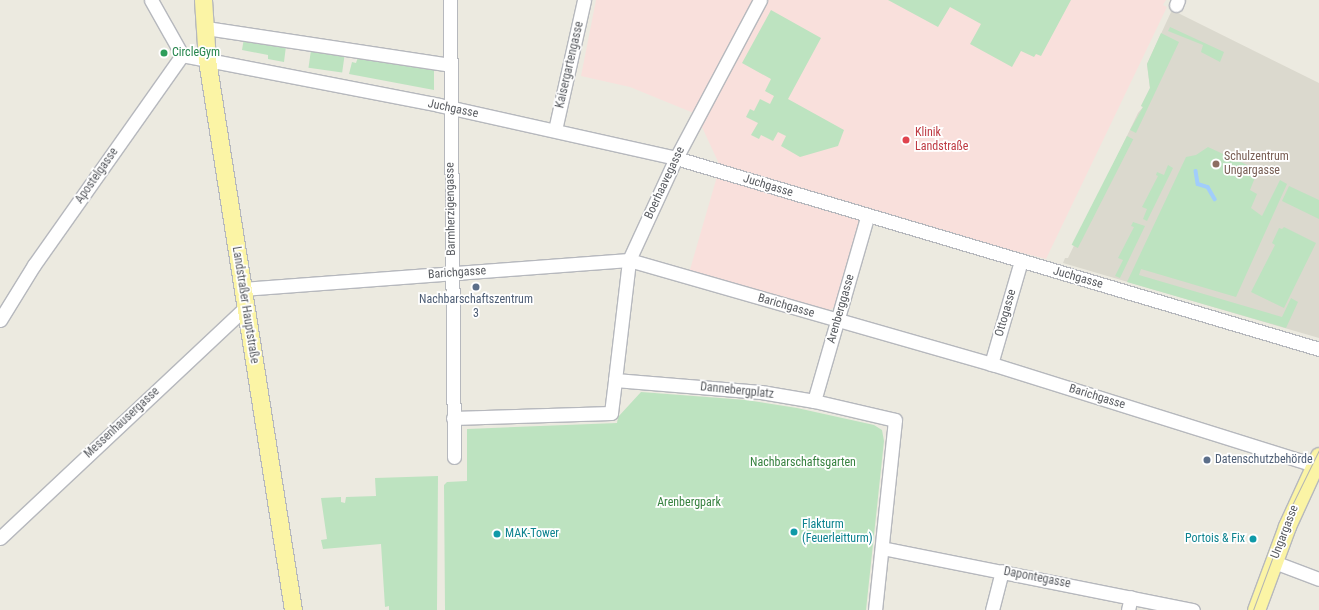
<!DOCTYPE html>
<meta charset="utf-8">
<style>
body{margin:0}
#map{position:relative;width:1319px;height:610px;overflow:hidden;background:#eceae0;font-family:"Roboto Condensed",sans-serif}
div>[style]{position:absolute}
.education>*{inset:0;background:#dbd9ce}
.medical>*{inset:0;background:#f9e0dc}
.green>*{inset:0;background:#bde3c0;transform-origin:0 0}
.stream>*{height:3.5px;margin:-1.75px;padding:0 1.75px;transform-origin:1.75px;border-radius:1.75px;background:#a1cdfb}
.roads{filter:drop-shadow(1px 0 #b6b8bd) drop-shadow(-1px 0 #b6b8bd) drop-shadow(0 1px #b6b8bd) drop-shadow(0 -1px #b6b8bd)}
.minor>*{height:13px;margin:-6.5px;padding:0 6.5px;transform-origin:6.5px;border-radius:6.5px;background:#fff}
.major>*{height:17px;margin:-8.5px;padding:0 8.5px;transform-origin:8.5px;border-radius:8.5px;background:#fbf4a5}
.tram>*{height:1px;margin:-0.5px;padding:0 0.5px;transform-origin:0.5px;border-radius:0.5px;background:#b3b4b4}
.dots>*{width:11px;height:11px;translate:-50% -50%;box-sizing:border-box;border:2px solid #fff;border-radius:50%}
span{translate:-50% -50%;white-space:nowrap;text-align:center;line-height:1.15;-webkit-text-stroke:3.5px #fff;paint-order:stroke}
.leisure-label{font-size:12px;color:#27864d}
.left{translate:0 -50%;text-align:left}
.street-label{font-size:12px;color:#595c61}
.health-label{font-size:12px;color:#be3a42}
.education-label{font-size:12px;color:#785e54}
.service-label{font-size:12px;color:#4e5e75}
.park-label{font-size:12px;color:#378240}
.culture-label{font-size:12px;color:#0d838f}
.right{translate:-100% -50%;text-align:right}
</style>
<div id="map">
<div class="education">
<i style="clip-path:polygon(1172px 10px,1319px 83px,1319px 338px,1063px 263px,1065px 258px,1068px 258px,1138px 113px,1143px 107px,1141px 106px,1150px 88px,1147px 64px)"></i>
</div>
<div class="medical">
<i style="clip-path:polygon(596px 0,1166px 0,1163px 5px,1167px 7px,1046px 259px,864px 212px,836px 306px,826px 312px,689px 273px,720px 166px,696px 114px,630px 87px,581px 76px)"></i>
</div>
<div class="green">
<i style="clip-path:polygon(888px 0,1071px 0,1041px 56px,1036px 54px,1034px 57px,1021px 51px,1012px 67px,970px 44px,981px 24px,950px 7px,938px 27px)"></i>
<i style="clip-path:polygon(771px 10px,821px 38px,788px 99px,844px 130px,838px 146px,800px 157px,781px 146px,786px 136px,778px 132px,773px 141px,761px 135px,759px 139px,751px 135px,758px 123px,746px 117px,750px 109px,754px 111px,760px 99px,770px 104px,774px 96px,765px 91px,771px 79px,742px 63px)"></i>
<i style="clip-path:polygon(1170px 27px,1224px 52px,1220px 62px,1201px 52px,1203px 45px,1168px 31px)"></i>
<i style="clip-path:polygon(1161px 33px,1179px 42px,1136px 133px,1130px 130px,1143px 107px,1141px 106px,1150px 88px,1147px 64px)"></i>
<i style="clip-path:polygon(244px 38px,286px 46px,284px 62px,268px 59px,268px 55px,242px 50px)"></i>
<i style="left:311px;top:50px;width:34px;height:18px;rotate:8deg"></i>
<i style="clip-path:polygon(358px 57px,434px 69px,434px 90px,349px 74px,352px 62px,356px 63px)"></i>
<i style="left:1127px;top:136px;width:7px;height:122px;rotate:27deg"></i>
<i style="clip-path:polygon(1208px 147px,1258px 170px,1250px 190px,1257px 194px,1251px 208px,1262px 216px,1280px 180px,1287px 184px,1236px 297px,1141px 269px,1139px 275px,1282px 317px,1291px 298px,1298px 302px,1286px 328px,1127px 282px,1186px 157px,1196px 155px)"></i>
<i style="clip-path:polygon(1168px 165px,1173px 168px,1147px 221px,1143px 219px,1147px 209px,1142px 207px,1158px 176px,1156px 175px,1157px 172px,1164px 175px)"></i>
<i style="clip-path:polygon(1289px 186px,1319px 200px,1319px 219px,1282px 201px)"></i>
<i style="clip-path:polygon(1133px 222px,1145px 226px,1120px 278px,1115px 276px,1123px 260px,1118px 258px,1134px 227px,1131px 226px)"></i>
<i style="clip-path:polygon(1284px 227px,1316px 243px,1284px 308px,1251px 292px,1275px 245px,1272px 243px,1279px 228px,1282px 229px)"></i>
<i style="clip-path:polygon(641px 392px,746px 400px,797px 408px,874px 425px,882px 430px,884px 441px,866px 610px,445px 610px,444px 485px,447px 482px,467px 481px,467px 429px,617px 423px,618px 417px)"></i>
<i style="clip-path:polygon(438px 476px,437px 610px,389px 610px,389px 606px,385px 607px,381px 544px,323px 549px,321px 540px,327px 539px,321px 498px,341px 497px,341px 502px,345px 503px,346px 497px,376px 496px,375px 478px)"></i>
</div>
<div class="stream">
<i style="left:1196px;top:171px;width:13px;rotate:81deg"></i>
<i style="left:1198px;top:184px;width:10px;rotate:17deg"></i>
<i style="left:1208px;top:187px;width:14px;rotate:60deg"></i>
</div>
<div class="roads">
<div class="minor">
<i style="left:151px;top:0;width:63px;rotate:60.6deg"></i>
<i style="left:450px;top:0;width:457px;rotate:89.5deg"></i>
<i style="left:1176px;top:5px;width:5px;rotate:-68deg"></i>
<i style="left:206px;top:28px;width:247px;rotate:8.6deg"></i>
<i style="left:182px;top:55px;width:262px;rotate:11deg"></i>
<i style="left:439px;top:105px;width:243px;rotate:12.6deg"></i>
<i style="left:676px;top:158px;width:671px;rotate:16.54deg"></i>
<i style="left:555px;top:130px;width:133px;rotate:-77.4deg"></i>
<i style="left:242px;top:289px;width:388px;rotate:-4.3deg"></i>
<i style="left:629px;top:260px;width:381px;rotate:16deg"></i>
<i style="left:995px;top:365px;width:334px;rotate:17.4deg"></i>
<i style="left:0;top:320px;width:65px;rotate:-58.3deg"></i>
<i style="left:34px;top:265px;width:257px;rotate:-54.8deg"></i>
<i style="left:991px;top:364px;width:107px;rotate:-73.8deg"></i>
<i style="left:615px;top:380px;width:121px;rotate:-83.3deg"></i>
<i style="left:629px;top:260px;width:112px;rotate:-65.3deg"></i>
<i style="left:676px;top:158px;width:179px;rotate:-62deg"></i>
<i style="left:814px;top:401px;width:191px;rotate:-73.9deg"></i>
<i style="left:453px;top:418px;width:158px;rotate:-1.8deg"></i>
<i style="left:611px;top:413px;width:33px;rotate:-83deg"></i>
<i style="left:615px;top:380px;width:146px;rotate:4.7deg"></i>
<i style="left:761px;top:392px;width:54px;rotate:9.6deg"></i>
<i style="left:814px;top:401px;width:83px;rotate:13.2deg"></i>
<i style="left:895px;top:420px;width:191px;rotate:96deg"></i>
<i style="left:0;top:538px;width:336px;rotate:-43.2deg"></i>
<i style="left:882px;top:548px;width:317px;rotate:11.3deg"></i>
<i style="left:1274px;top:562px;width:48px;rotate:20.7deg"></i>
<i style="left:992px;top:610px;width:40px;rotate:-75.6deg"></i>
<i style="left:1128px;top:610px;width:13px;rotate:-77deg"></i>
</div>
<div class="major">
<i style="left:203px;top:0;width:60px;rotate:86.2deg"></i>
<i style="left:207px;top:60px;width:557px;rotate:81.11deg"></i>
<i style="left:1256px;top:610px;width:90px;rotate:-69.7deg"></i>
<i style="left:1287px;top:526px;width:77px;rotate:-65.4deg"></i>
</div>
</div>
<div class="tram">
<i style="left:1253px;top:610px;width:112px;rotate:-69.6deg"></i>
<i style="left:1292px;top:505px;width:61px;rotate:-63.9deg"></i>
</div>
<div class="dots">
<i style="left:164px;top:53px;background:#2e9e5b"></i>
<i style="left:906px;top:140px;background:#e0444e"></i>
<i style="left:1216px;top:164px;background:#8d6e63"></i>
<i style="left:476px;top:287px;background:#5c6f8a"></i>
<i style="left:1207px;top:460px;background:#5c6f8a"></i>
<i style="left:794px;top:532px;background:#0f9aa8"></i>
<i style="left:497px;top:534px;background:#0f9aa8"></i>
<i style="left:1253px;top:539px;background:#0f9aa8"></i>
</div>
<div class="leisure-label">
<span class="left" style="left:172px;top:53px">CircleGym</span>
</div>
<div class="street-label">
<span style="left:570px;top:65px;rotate:-77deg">Kaisergartengasse</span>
<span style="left:453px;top:109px;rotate:12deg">Juchgasse</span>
<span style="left:97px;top:176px;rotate:-55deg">Apostelgasse</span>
<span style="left:665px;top:183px;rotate:-65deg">Boerhaavegasse</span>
<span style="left:768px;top:186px;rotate:17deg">Juchgasse</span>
<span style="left:451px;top:209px;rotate:-91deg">Barmherzigengasse</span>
<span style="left:457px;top:273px;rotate:-4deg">Barichgasse</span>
<span style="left:1078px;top:278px;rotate:16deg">Juchgasse</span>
<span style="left:245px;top:305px;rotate:81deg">Landstraßer Hauptstraße</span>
<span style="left:786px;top:306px;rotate:16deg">Barichgasse</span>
<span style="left:841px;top:309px;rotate:-74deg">Arenberggasse</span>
<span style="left:1006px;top:313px;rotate:-74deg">Ottogasse</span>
<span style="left:737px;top:391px;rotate:6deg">Dannebergplatz</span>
<span style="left:1097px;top:397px;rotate:17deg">Barichgasse</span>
<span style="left:122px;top:423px;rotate:-43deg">Messenhausergasse</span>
<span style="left:1285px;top:532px;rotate:-69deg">Ungargasse</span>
<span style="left:1037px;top:578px;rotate:11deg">Dapontegasse</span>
</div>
<div class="health-label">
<span class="left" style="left:915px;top:140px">Klinik<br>Landstraße</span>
</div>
<div class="education-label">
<span class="left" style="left:1224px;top:164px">Schulzentrum<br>Ungargasse</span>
</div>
<div class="service-label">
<span style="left:476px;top:307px">Nachbarschaftszentrum<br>3</span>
<span class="left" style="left:1215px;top:460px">Datenschutzbehörde</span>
</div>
<div class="park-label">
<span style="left:803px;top:463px">Nachbarschaftsgarten</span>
<span style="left:689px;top:503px">Arenbergpark</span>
</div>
<div class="culture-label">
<span class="left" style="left:802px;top:532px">Flakturm<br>(Feuerleitturm)</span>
<span class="left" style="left:505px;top:534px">MAK-Tower</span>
<span class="right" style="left:1245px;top:539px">Portois &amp; Fix</span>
</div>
</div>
